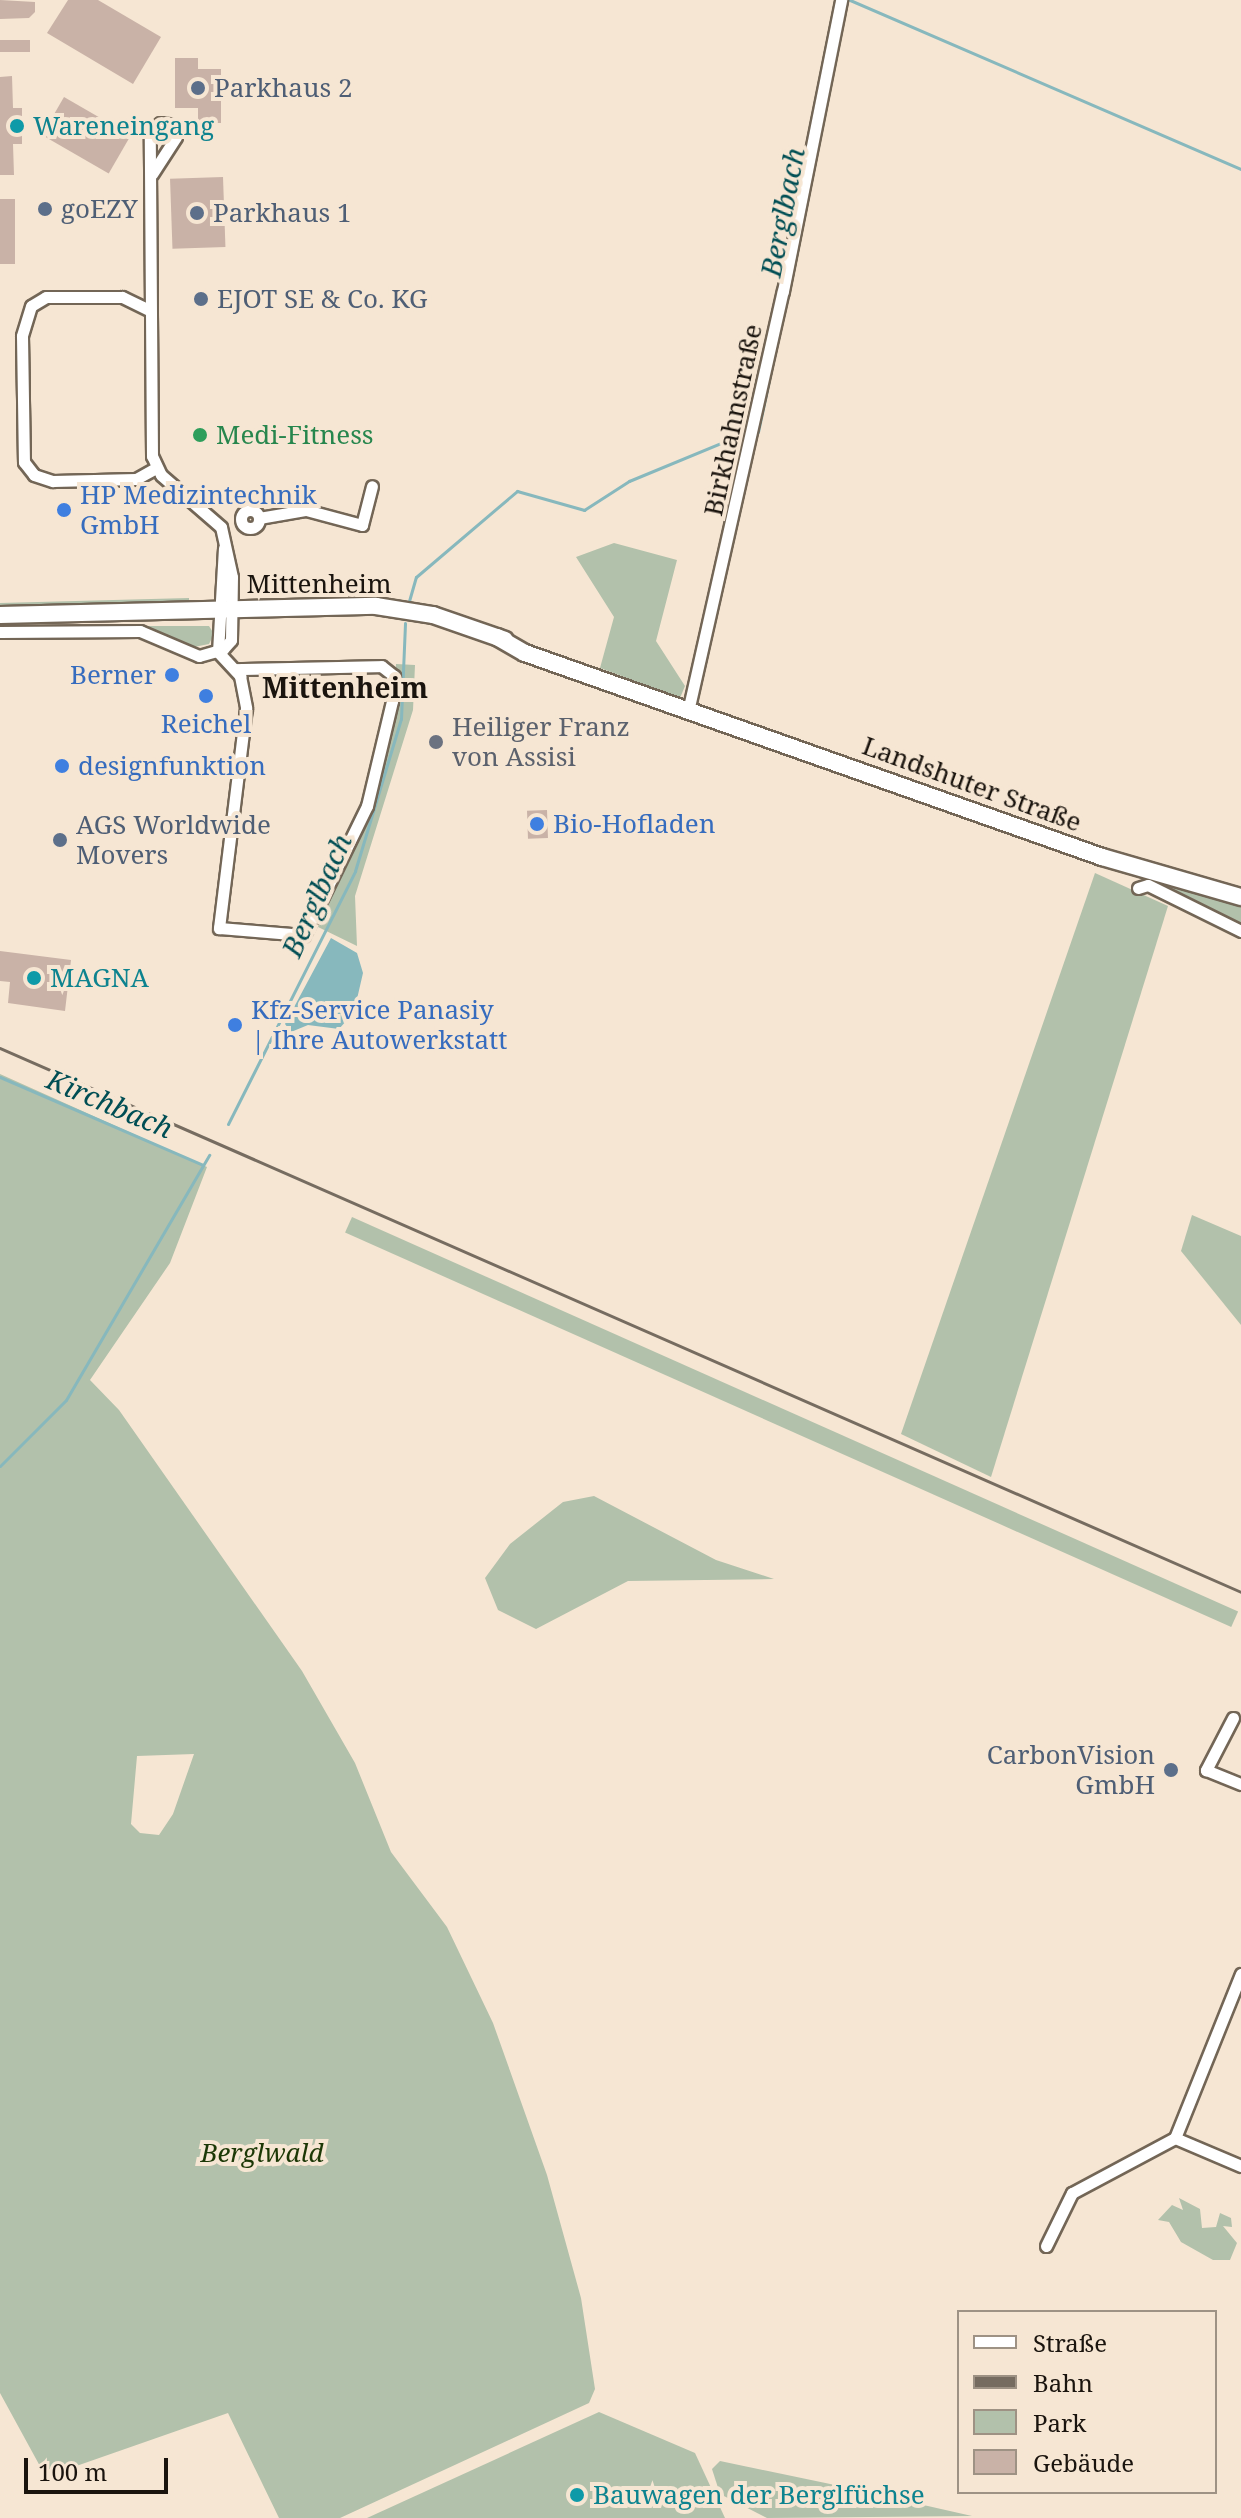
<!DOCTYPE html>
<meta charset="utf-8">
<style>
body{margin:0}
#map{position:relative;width:1241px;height:2518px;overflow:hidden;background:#f6e6d3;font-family:"Noto Serif",serif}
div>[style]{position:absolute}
.green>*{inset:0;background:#b2c1ab;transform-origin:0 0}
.water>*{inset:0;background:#87b8bd}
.stream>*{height:3px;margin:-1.5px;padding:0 1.5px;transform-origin:1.5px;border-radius:1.5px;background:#87b8bd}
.building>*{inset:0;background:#c9b2a7;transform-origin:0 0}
.roads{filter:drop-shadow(2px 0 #736656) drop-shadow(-2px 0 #736656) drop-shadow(0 2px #736656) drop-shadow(0 -2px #736656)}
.minor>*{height:11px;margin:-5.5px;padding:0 5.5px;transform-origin:5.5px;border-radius:5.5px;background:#fff}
.minor>.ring{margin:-5.5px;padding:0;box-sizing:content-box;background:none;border:11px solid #fff;border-radius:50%}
.secondary>*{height:16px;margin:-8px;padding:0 8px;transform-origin:8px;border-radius:8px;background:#fff}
.rail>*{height:3px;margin:-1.5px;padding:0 1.5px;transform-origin:1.5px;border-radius:1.5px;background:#766c60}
.dots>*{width:22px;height:22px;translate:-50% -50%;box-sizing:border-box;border:4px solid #f6e6d3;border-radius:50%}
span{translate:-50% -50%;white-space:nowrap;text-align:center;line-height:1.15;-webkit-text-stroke:8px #f6e6d3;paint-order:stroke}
.service-label{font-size:26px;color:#4e5e75}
.left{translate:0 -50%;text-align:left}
.right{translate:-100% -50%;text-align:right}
.culture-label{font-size:26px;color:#0d838f}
.street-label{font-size:26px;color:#1a140e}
.leisure-label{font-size:26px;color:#27864d}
.shop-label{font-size:26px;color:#366cbe}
.worship-label{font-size:26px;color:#5b616d}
.park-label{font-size:26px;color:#1c3806;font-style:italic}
.water-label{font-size:28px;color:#004e54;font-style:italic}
.neighbourhood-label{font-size:28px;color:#1a140e;font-weight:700}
.legend{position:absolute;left:957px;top:2310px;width:260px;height:184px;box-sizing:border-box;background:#f6e6d3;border:2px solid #9e9284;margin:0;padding:10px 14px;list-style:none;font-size:24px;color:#1a140e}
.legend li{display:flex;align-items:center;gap:16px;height:40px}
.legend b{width:40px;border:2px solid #9e9284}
.scale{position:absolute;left:24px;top:2458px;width:144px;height:36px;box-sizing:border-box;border:4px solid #1a140e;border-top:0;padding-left:10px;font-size:24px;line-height:28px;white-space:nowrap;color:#1a140e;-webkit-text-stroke:6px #f6e6d3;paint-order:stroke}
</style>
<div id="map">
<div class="green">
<i style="clip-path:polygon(614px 543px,677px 560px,656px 641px,685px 686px,680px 698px,600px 668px,614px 617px,576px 557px)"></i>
<i style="clip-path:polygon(189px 598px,189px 601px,0 611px,0 603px)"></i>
<i style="clip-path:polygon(144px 626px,209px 626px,214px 634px,209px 644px,194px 647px)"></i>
<i style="clip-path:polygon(396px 664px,415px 665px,413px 710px,355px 896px,357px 946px,316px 926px,369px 807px,394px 724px)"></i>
<i style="clip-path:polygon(1095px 873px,1168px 906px,991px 1477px,901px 1434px)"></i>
<i style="clip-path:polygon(1164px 882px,1241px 904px,1241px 927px,1160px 887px)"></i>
<i style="clip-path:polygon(evenodd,0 1074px,207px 1167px,170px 1263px,90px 1380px,119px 1410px,302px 1671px,355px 1763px,391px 1852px,447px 1927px,493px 2023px,547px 2175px,581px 2298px,595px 2389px,589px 2403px,340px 2518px,279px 2518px,228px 2413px,62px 2471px,41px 2468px,0 2393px,0 1074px,194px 1754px,173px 1814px,159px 1835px,140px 1833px,131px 1824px,137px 1756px,194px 1754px)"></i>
<i style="clip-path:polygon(1192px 1215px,1241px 1236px,1241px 1325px,1181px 1251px)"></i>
<i style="left:352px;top:1217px;width:970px;height:17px;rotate:24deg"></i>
<i style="clip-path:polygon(594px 1496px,716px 1560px,774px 1579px,628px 1581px,536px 1629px,498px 1610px,485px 1578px,510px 1544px,563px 1502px)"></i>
<i style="clip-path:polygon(1179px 2198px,1200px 2209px,1202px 2228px,1216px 2227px,1220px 2213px,1231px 2218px,1232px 2227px,1223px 2226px,1237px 2243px,1230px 2260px,1213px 2260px,1181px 2242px,1169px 2222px,1158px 2220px,1172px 2205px,1183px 2210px)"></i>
<i style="clip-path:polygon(599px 2412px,695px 2453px,725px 2518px,367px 2518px)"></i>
<i style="clip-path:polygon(720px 2461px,835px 2485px,972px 2516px,767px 2518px,720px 2494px,712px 2469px)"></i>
</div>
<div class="water">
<i style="clip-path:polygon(331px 938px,357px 953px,363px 973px,354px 1012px,339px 1029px,308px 1025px,291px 1032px,285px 1024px)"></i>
</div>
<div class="stream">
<i style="left:850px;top:0;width:426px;rotate:23.4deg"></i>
<i style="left:758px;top:432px;width:111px;rotate:-78.1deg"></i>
<i style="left:409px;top:601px;width:25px;rotate:-74deg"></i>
<i style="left:416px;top:577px;width:133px;rotate:-40.4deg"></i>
<i style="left:517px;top:491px;width:70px;rotate:15.8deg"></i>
<i style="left:584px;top:510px;width:54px;rotate:-32.8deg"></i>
<i style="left:629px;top:481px;width:126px;rotate:-22.5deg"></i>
<i style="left:0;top:1077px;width:221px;rotate:23.4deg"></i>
<i style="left:228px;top:1124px;width:283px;rotate:-63.3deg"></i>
<i style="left:355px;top:871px;width:159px;rotate:-73.2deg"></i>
<i style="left:401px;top:719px;width:96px;rotate:-87.6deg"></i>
<i style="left:0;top:1466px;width:93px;rotate:-45deg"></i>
<i style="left:66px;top:1400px;width:284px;rotate:-59.7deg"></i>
</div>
<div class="building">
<i style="clip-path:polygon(0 0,35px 2px,35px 12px,29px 18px,0 19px)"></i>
<i style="clip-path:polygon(68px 0,98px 0,161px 37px,133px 84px,47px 33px)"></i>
<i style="left:30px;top:40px;width:12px;height:30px;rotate:90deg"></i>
<i style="clip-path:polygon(175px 58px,198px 58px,198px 69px,221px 69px,221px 123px,198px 123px,198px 108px,175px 108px)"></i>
<i style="clip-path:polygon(12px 76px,13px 108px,22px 108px,22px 144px,13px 144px,14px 175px,0 175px,0 77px)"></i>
<i style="left:64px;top:97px;width:77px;height:44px;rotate:30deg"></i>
<i style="left:223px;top:177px;width:70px;height:53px;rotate:88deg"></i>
<i style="left:0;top:199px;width:15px;height:65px"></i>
<i style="left:547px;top:810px;width:28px;height:20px;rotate:88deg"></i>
<i style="clip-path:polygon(0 951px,71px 960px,65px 1011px,8px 1003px,10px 982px,0 981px)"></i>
</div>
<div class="roads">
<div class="minor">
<i style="left:149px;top:310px;width:30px;rotate:-154deg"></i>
<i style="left:122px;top:297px;width:76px;rotate:180deg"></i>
<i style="left:46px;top:297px;width:17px;rotate:149deg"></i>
<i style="left:31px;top:306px;width:31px;rotate:107deg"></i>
<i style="left:22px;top:336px;width:126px;rotate:89.1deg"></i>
<i style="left:24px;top:462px;width:16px;rotate:52deg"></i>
<i style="left:34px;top:475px;width:20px;rotate:18deg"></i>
<i style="left:53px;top:481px;width:83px;rotate:-1.4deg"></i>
<i style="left:136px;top:479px;width:23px;rotate:-29deg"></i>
<i class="ring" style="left:241px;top:510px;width:7px;height:7px"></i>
<i style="left:259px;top:518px;width:48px;rotate:-9.7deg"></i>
<i style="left:306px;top:510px;width:58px;rotate:15deg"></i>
<i style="left:362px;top:525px;width:40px;rotate:-75.6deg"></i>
<i style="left:0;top:632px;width:140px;rotate:-0.4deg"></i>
<i style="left:140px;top:631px;width:64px;rotate:23deg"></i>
<i style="left:199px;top:656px;width:25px;rotate:-16deg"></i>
<i style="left:223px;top:649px;width:12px;rotate:-48deg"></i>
<i style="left:231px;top:640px;width:63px;rotate:-89.1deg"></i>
<i style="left:232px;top:577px;width:51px;rotate:-102.4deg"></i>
<i style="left:221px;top:527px;width:79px;rotate:-139.1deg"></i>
<i style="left:161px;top:475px;width:21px;rotate:-115deg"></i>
<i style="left:152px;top:456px;width:320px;rotate:-90.4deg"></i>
<i style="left:150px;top:136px;width:16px;rotate:-52deg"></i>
<i style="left:160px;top:123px;width:8px;rotate:7deg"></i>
<i style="left:168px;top:124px;width:15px;rotate:58deg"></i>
<i style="left:176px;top:137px;width:44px;rotate:123deg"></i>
<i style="left:218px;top:652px;width:33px;rotate:47deg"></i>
<i style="left:240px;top:676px;width:33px;rotate:79deg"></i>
<i style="left:246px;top:708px;width:222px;rotate:97deg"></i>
<i style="left:218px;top:652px;width:104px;rotate:-86.7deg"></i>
<i style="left:689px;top:707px;width:426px;rotate:-77.3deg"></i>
<i style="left:783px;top:291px;width:297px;rotate:-78.7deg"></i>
<i style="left:1138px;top:888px;width:10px;rotate:-17deg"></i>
<i style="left:1148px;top:885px;width:104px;rotate:26.3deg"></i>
<i style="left:219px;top:928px;width:85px;rotate:4.7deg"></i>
<i style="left:304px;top:935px;width:144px;rotate:-64deg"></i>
<i style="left:367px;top:806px;width:108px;rotate:-76.6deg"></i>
<i style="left:392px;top:701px;width:25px;rotate:-85deg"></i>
<i style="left:394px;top:676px;width:16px;rotate:-142deg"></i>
<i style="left:381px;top:666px;width:145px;rotate:178.8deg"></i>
<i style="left:1233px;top:1718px;width:59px;rotate:117.4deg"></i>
<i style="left:1206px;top:1770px;width:38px;rotate:22deg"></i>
<i style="left:1175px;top:2138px;width:177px;rotate:-68.1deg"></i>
<i style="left:1175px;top:2138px;width:72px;rotate:23deg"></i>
<i style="left:1046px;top:2246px;width:59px;rotate:-63.9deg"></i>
<i style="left:1072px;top:2193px;width:117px;rotate:-28.1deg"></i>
</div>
<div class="secondary">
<i style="left:0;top:615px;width:376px;rotate:-1.4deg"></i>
<i style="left:376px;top:606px;width:58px;rotate:9deg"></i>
<i style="left:433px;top:615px;width:76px;rotate:19.1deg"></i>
<i style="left:497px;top:637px;width:32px;rotate:30deg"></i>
<i style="left:525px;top:653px;width:612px;rotate:19.47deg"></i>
<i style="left:1102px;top:857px;width:145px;rotate:16.1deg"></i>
</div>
</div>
<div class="rail">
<i style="left:0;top:1048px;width:1355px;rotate:23.67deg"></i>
</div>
<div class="dots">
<i style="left:198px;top:88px;background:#5c6f8a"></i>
<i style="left:17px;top:126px;background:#0f9aa8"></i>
<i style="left:45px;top:209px;background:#5c6f8a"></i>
<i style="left:197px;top:213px;background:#5c6f8a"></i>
<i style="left:201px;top:299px;background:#5c6f8a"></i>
<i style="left:200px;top:435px;background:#2e9e5b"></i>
<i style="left:64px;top:510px;background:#3f7fe0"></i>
<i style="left:172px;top:675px;background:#3f7fe0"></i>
<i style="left:206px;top:696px;background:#3f7fe0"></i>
<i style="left:436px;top:742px;background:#6b7280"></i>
<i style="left:62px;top:766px;background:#3f7fe0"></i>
<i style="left:537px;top:824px;background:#3f7fe0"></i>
<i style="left:60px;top:840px;background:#5c6f8a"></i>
<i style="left:34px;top:978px;background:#0f9aa8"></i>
<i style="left:235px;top:1025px;background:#3f7fe0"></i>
<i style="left:1171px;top:1770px;background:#5c6f8a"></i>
<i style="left:577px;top:2495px;background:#0f9aa8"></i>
</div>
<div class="service-label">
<span class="left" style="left:214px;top:88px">Parkhaus 2</span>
<span class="left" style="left:61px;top:209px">goEZY</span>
<span class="left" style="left:213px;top:213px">Parkhaus 1</span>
<span class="left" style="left:217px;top:299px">EJOT SE &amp; Co. KG</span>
<span class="left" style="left:76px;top:840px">AGS Worldwide<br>Movers</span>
<span class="right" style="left:1155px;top:1770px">CarbonVision<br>GmbH</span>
</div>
<div class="culture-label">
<span class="left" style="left:33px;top:126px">Wareneingang</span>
<span class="left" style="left:50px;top:978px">MAGNA</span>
<span class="left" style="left:593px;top:2495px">Bauwagen der Berglfüchse</span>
</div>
<div class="street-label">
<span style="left:733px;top:420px;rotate:-78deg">Birkhahnstraße</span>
<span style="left:319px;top:584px">Mittenheim</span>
<span style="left:972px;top:784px;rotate:20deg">Landshuter Straße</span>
</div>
<div class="leisure-label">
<span class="left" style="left:216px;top:435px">Medi-Fitness</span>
</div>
<div class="shop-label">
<span class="left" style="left:80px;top:510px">HP Medizintechnik<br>GmbH</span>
<span class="right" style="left:156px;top:675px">Berner</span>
<span style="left:206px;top:724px">Reichel</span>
<span class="left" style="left:78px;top:766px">designfunktion</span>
<span class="left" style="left:553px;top:824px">Bio-Hofladen</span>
<span class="left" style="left:251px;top:1025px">Kfz-Service Panasiy<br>| Ihre Autowerkstatt</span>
</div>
<div class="worship-label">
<span class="left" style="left:452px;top:742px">Heiliger Franz<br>von Assisi</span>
</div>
<div class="park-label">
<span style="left:262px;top:2153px">Berglwald</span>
</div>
<div class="water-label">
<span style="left:782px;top:212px;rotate:-79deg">Berglbach</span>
<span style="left:316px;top:895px;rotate:-66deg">Berglbach</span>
<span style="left:110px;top:1103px;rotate:23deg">Kirchbach</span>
</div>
<div class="neighbourhood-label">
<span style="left:345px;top:687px">Mittenheim</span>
</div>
<ul class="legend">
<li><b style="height:10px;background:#fff"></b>Straße</li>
<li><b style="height:10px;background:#766c60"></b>Bahn</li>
<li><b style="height:22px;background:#b2c1ab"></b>Park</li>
<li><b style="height:22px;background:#c9b2a7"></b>Gebäude</li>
</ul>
<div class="scale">100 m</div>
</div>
